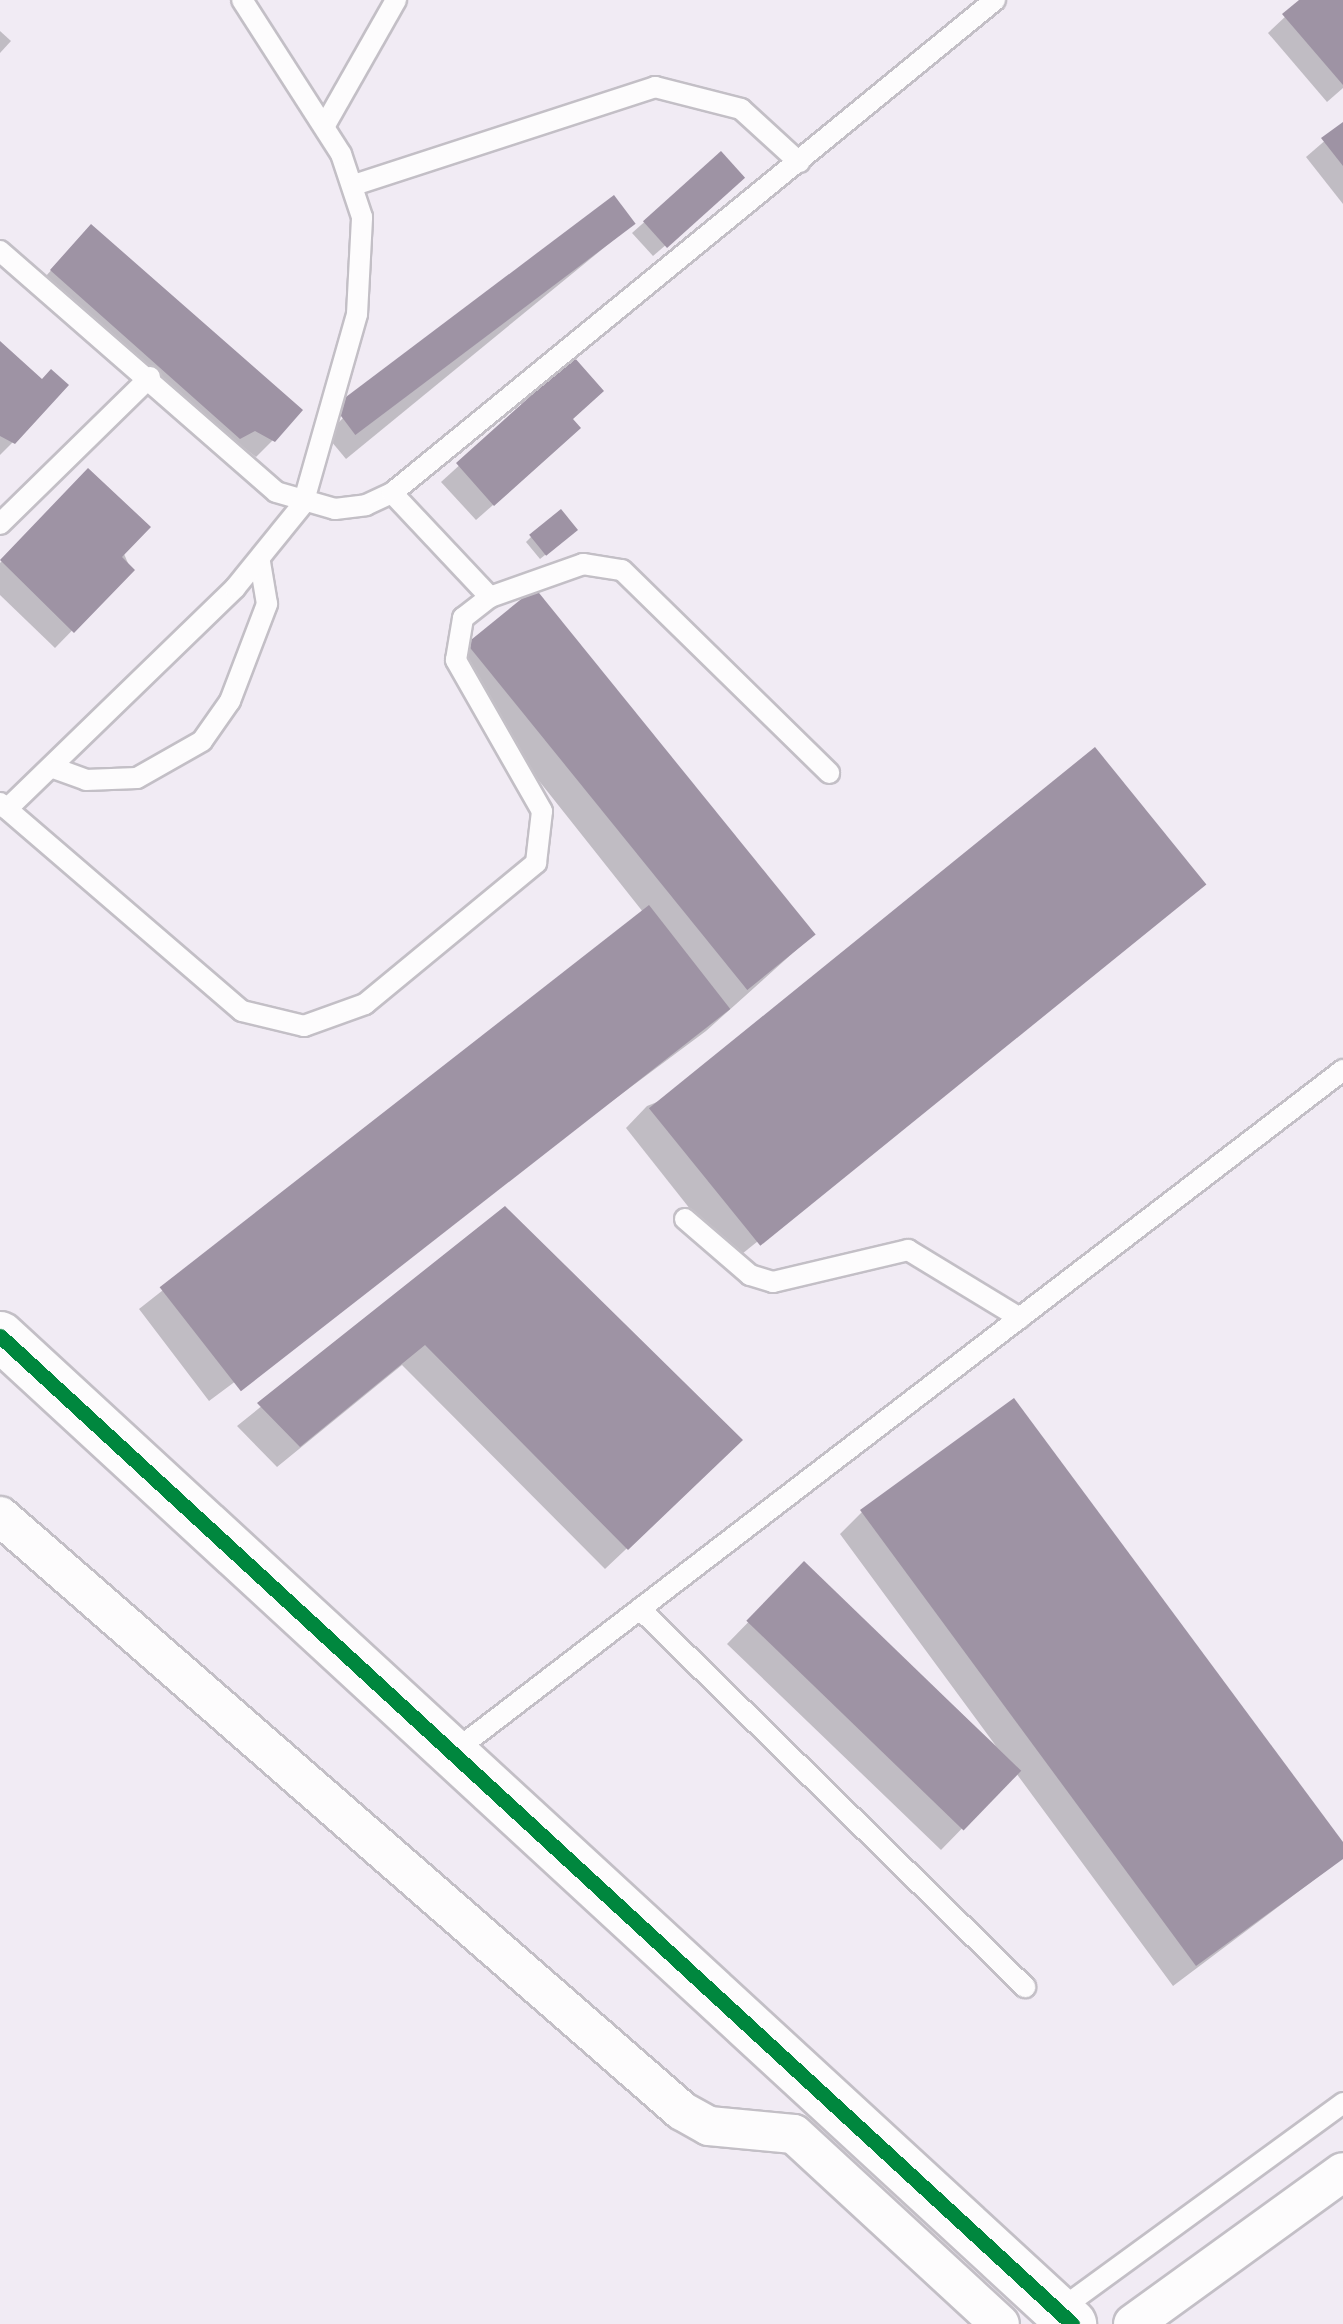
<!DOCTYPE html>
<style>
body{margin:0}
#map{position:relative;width:1343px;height:2324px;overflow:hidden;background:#f1ebf4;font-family:Karla,sans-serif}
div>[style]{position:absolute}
.shadow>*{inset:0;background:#0003}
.building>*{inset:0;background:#9e93a4;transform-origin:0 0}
.roads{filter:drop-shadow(2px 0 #c3bfc6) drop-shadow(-2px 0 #c3bfc6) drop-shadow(0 2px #c3bfc6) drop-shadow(0 -2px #c3bfc6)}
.service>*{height:20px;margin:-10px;padding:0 10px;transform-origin:10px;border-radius:10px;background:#fdfcfd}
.minor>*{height:38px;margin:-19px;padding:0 19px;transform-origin:19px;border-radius:19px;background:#fdfcfd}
.tertiary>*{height:48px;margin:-24px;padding:0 24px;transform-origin:24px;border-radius:24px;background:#fdfcfd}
.cycleway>*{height:15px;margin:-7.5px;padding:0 7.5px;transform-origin:7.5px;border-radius:7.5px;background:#00873e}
span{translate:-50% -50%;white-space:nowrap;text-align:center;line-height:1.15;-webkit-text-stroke:10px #fff;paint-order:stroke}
</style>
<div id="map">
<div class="shadow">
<i style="clip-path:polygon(1303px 0,1343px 0,1343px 88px,1327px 102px,1268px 33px)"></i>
<i style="clip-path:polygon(0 31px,11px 41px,0 53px)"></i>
<i style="clip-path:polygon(1343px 125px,1343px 204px,1306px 157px)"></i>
<i style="clip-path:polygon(721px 154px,731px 189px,653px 256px,632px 233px)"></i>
<i style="clip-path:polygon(633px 224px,346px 459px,326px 435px,343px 418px)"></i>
<i style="clip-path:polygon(75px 244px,273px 440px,256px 457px,35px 288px)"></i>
<i style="clip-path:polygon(0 345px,13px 442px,0 455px)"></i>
<i style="clip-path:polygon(574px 361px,561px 445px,476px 520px,441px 482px)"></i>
<i style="clip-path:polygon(88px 471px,131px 570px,55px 648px,0 595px,0 563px)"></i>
<i style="clip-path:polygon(570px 535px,540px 559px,526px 542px,531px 537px)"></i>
<i style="clip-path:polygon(465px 640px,814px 934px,706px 1031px,209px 1401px,139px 1309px,643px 912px,444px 661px)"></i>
<i style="clip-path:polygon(1202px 885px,732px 1262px,626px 1128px,647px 1106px)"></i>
<i style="clip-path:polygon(505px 1210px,718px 1462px,605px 1569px,402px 1365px,277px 1467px,237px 1426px)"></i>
<i style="clip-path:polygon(862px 1512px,1343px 1847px,1343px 1858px,1173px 1986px,1016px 1773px,941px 1850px,727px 1644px,804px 1565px,996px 1746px,840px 1534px)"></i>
</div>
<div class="building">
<i style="clip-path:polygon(1299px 0,1343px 0,1343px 85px,1282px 14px)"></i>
<i style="clip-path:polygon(1343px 122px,1343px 166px,1321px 138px)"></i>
<i style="left:721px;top:151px;width:36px;height:105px;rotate:48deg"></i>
<i style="left:614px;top:195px;width:36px;height:351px;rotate:53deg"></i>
<i style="clip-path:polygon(91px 224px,303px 410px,275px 442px,255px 431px,240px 439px,50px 270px)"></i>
<i style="clip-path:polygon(0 341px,42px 379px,51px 369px,69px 385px,15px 444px,0 436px)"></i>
<i style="clip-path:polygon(574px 357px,604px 391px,573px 419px,581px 428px,494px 506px,456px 463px)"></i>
<i style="clip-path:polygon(88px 468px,151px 527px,122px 557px,135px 570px,74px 633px,0 560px)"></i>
<i style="left:561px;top:509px;width:27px;height:41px;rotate:51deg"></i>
<i style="left:535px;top:588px;width:446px;height:88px;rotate:51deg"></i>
<i style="left:1095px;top:747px;width:177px;height:574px;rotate:51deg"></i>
<i style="left:649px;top:905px;width:132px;height:621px;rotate:52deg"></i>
<i style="clip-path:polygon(505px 1206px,743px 1440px,628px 1550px,425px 1345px,300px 1447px,257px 1403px)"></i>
<i style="clip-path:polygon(1014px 1398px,1343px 1842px,1343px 1859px,1196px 1966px,860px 1510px)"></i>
<i style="left:804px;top:1561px;width:302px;height:83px;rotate:44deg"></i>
</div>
<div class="roads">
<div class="service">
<i style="left:325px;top:125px;width:144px;rotate:-60.4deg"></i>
<i style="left:354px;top:185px;width:317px;rotate:-18deg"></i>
<i style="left:655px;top:87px;width:89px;rotate:14.3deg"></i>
<i style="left:741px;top:109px;width:79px;rotate:42.4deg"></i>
<i style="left:0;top:251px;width:366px;rotate:41.1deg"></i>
<i style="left:276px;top:492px;width:61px;rotate:16.1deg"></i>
<i style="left:335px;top:509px;width:31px;rotate:-7deg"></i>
<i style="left:366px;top:505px;width:29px;rotate:-25deg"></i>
<i style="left:392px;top:493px;width:779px;rotate:-39.27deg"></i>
<i style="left:392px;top:493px;width:143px;rotate:46.7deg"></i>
<i style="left:0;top:524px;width:210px;rotate:-44.4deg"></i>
<i style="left:51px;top:767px;width:37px;rotate:20deg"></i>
<i style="left:86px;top:780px;width:51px;rotate:-2.2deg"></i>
<i style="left:137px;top:778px;width:75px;rotate:-29.6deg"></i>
<i style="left:202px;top:741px;width:49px;rotate:-55deg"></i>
<i style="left:230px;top:701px;width:104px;rotate:-69.1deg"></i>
<i style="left:267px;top:604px;width:43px;rotate:-99.5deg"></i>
<i style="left:0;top:803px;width:319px;rotate:40.7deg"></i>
<i style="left:242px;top:1011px;width:64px;rotate:13.6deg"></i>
<i style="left:304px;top:1026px;width:65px;rotate:-19.8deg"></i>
<i style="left:365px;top:1004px;width:222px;rotate:-39.5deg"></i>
<i style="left:536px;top:863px;width:52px;rotate:-83.4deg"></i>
<i style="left:542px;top:811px;width:174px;rotate:-119.7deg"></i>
<i style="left:456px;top:660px;width:43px;rotate:-80.5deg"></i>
<i style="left:463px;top:618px;width:34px;rotate:-38deg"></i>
<i style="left:490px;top:597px;width:99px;rotate:-19.5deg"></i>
<i style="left:583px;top:564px;width:39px;rotate:9deg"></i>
<i style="left:622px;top:570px;width:290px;rotate:44.4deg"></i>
<i style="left:7px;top:809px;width:318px;rotate:-44.1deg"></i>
<i style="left:235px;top:588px;width:108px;rotate:-51deg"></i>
<i style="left:303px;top:504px;width:198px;rotate:-74.1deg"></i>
<i style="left:357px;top:314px;width:97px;rotate:-87deg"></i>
<i style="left:362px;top:217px;width:66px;rotate:-108.4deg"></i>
<i style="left:341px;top:154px;width:183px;rotate:-122.7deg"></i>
<i style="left:685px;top:1219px;width:86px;rotate:40.7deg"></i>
<i style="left:750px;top:1275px;width:24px;rotate:17deg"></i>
<i style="left:773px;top:1282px;width:139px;rotate:-13.3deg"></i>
<i style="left:908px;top:1250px;width:131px;rotate:31.3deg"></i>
<i style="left:640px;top:1609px;width:540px;rotate:44.47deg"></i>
<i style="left:452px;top:1753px;width:1123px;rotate:-37.47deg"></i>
<i style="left:1058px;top:2311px;width:353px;rotate:-36.1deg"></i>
</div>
<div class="minor">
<i style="left:0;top:1516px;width:905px;rotate:41.1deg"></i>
<i style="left:682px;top:2111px;width:31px;rotate:29deg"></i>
<i style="left:709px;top:2126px;width:85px;rotate:5.4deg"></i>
<i style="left:794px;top:2134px;width:280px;rotate:42.7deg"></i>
<i style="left:1133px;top:2324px;width:259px;rotate:-35.9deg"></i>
</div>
<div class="tertiary">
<i style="left:0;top:1336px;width:1458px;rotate:42.66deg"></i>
</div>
</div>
<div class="cycleway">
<i style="left:0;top:1336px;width:1458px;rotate:42.66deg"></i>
</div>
</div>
